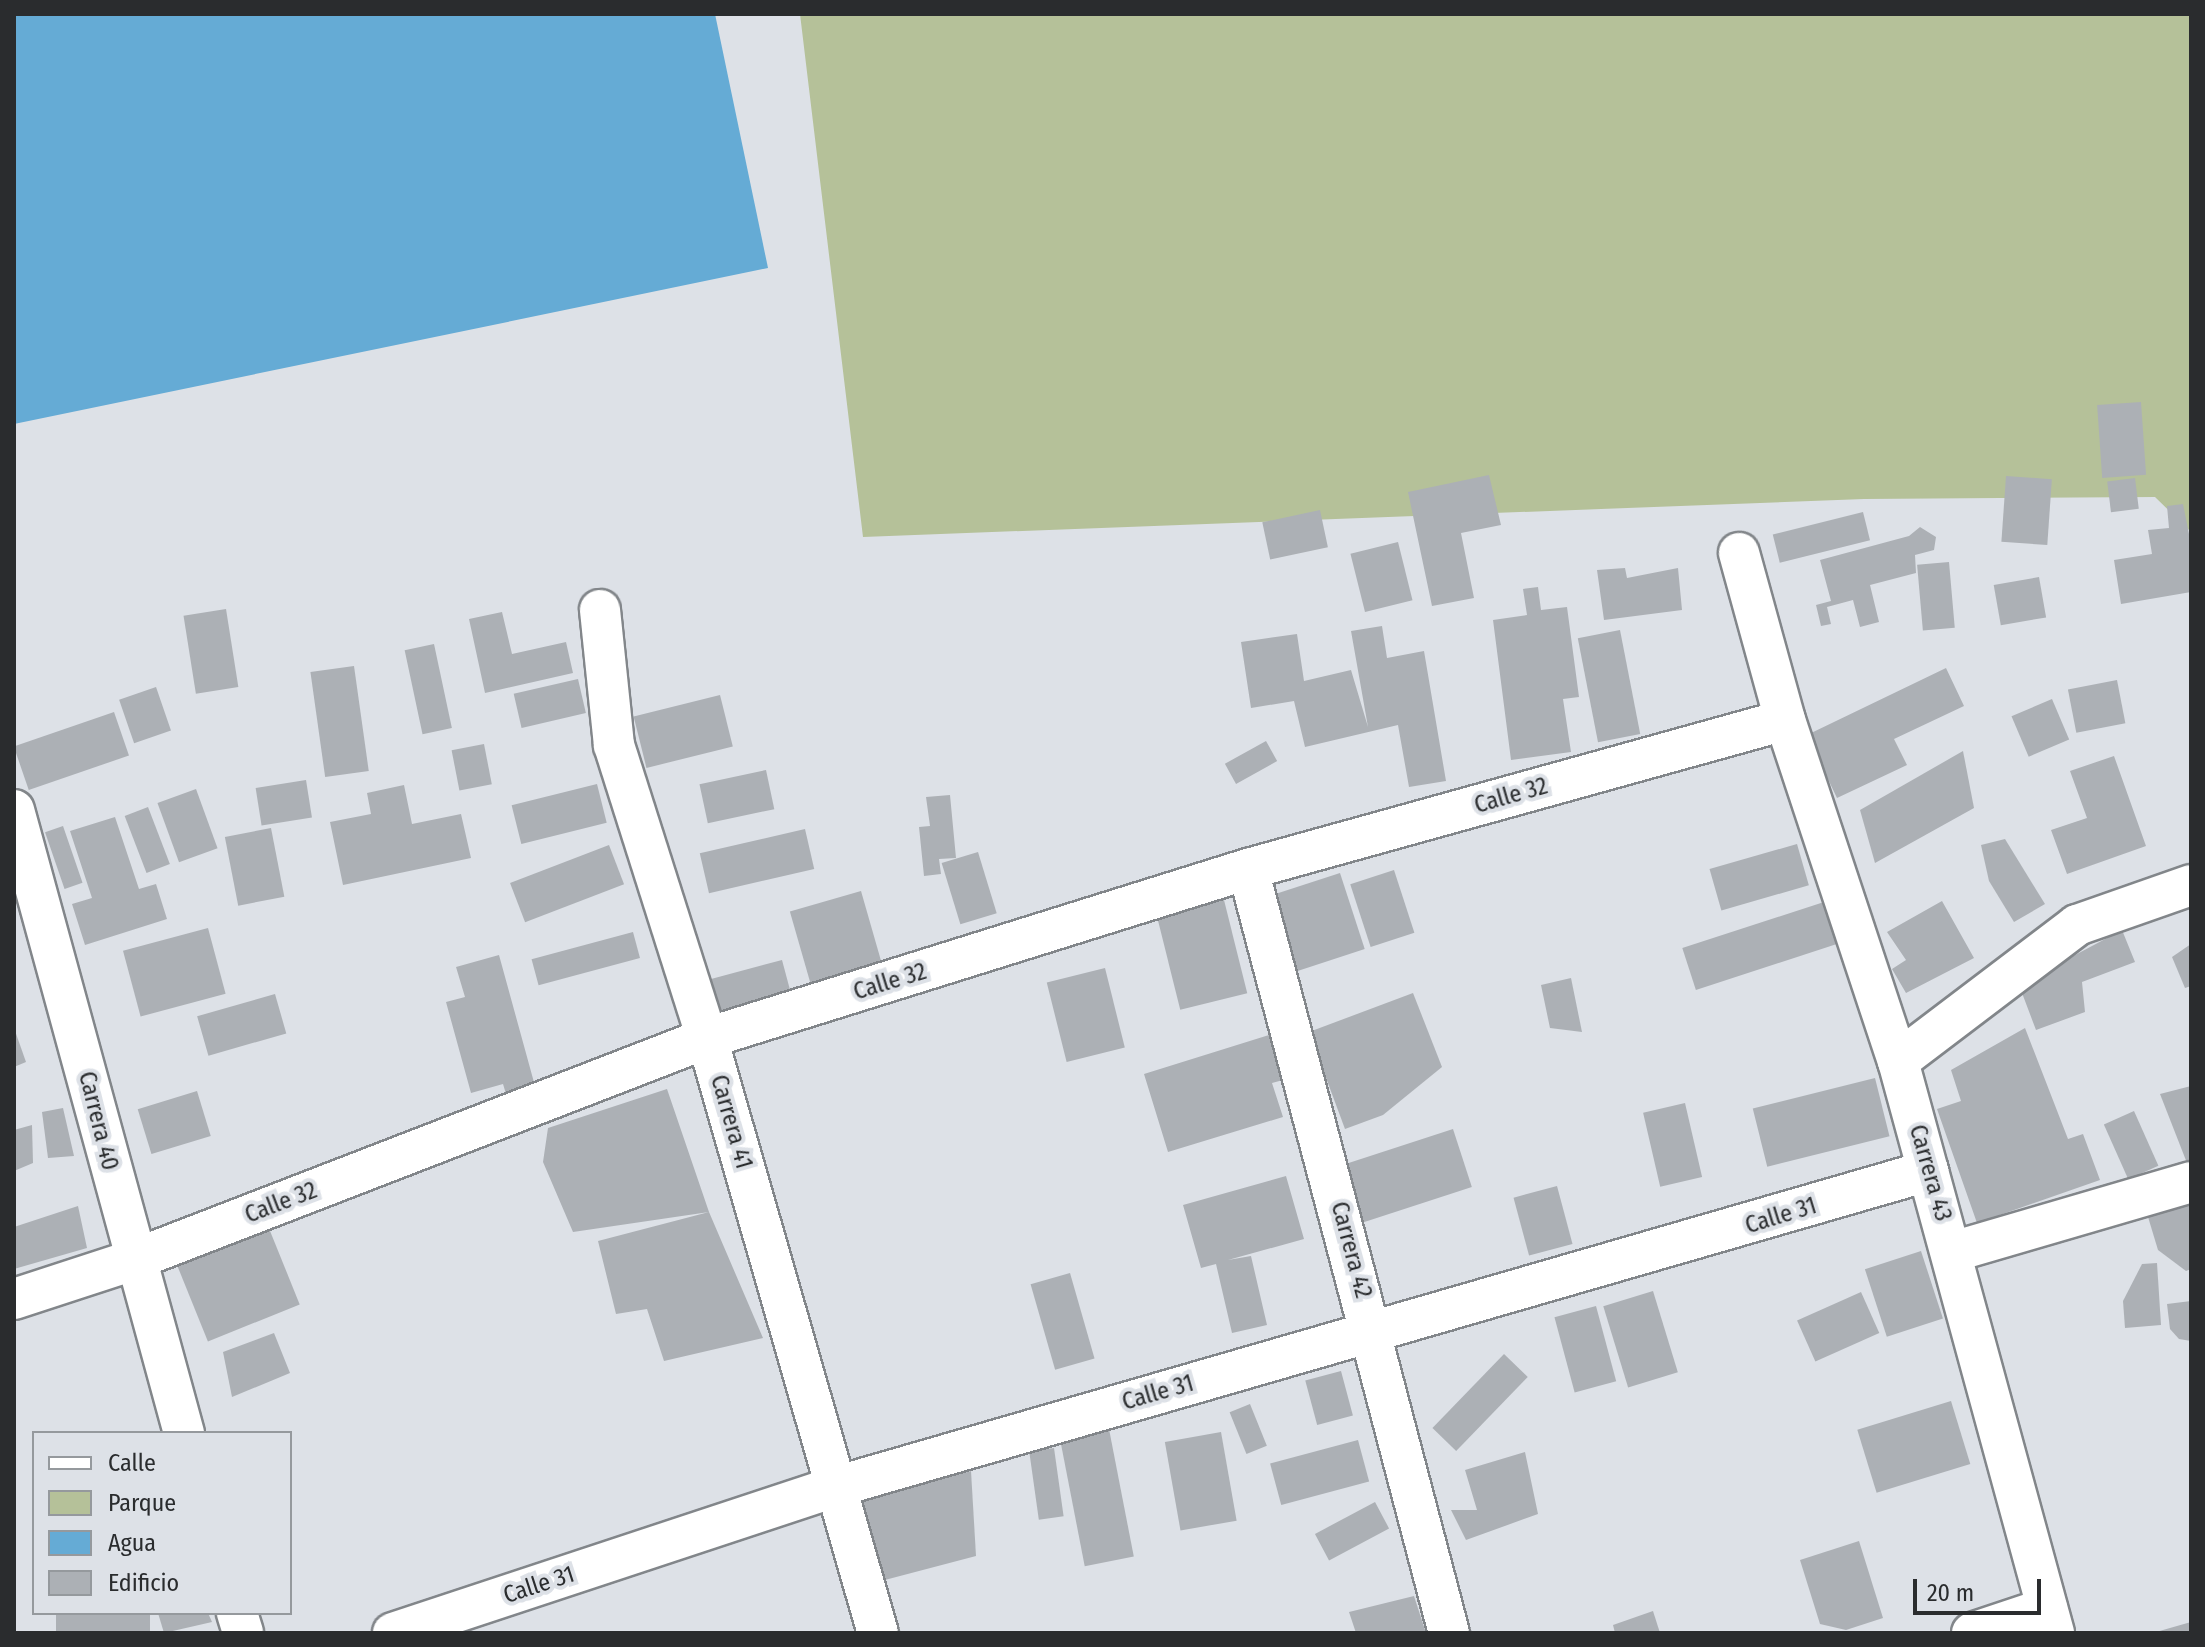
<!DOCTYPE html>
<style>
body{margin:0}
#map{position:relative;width:2205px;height:1647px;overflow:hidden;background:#dde1e7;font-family:"Fira Sans Condensed",sans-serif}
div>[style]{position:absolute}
.green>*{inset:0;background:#b5c199}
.water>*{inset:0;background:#65abd5}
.building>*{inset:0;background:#acb0b5;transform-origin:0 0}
.roads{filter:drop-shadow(2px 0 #82868a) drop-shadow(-2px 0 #82868a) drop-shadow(0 2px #82868a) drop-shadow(0 -2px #82868a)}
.minor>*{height:40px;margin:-20px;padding:0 20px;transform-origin:20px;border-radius:20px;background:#fff}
span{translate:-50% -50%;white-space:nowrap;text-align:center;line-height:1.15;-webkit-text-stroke:8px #dde1e7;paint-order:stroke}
.street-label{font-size:24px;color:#2a2c2e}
.frame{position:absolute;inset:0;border:16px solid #2a2c2e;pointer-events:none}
.legend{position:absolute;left:32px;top:1431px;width:260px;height:184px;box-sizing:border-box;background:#dde1e7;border:2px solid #95999d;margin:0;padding:10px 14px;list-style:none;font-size:24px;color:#2a2c2e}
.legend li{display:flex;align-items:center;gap:16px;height:40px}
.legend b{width:40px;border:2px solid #95999d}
.scale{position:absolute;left:1913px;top:1579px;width:128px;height:36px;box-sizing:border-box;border:4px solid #2a2c2e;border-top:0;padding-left:10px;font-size:24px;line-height:28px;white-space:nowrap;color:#2a2c2e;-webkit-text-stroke:6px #dde1e7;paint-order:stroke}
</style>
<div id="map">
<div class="green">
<i style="clip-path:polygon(800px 14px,2191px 14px,2191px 532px,2155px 497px,1864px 499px,863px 537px)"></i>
</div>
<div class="water">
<i style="clip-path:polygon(14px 14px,715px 14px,768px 268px,14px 424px)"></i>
</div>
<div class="building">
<i style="left:2141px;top:402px;width:73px;height:44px;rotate:86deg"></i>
<i style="clip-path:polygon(1489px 475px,1501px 525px,1461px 533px,1474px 598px,1432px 606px,1408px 492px)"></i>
<i style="left:2006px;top:476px;width:46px;height:66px;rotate:4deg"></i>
<i style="left:2135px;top:478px;width:31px;height:28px;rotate:83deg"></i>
<i style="clip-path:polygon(2183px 504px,2191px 544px,2191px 592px,2121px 604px,2114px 560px,2152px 554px,2148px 530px,2169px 528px,2167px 506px)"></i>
<i style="left:1320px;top:510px;width:38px;height:59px;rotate:78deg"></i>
<i style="left:1863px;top:512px;width:29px;height:93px;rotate:76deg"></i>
<i style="clip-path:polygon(1920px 527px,1936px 537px,1934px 550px,1915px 555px,1916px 573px,1870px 585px,1879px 622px,1860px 627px,1853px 600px,1827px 607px,1831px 624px,1821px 626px,1816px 605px,1831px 601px,1820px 560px,1909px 536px)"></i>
<i style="left:1398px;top:542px;width:60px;height:49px;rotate:76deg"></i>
<i style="left:1949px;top:562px;width:66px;height:32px;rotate:85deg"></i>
<i style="clip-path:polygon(1625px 568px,1627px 578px,1678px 568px,1682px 610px,1604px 620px,1597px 570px)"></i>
<i style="left:2039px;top:577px;width:41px;height:46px;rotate:80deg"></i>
<i style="clip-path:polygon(1538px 587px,1541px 610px,1567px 607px,1579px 697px,1563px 699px,1571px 752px,1511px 760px,1493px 620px,1527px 615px,1523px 589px)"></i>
<i style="left:226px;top:609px;width:79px;height:43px;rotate:81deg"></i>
<i style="clip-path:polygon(502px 612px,512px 654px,566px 642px,573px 673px,485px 693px,469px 619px)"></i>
<i style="clip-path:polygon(1382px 626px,1387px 658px,1424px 651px,1446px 781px,1409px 787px,1398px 725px,1305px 747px,1294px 701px,1251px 708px,1241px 642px,1297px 634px,1304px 681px,1351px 670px,1368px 727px,1351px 631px)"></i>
<i style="left:1620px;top:630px;width:106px;height:43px;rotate:79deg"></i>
<i style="left:434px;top:644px;width:86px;height:30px;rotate:78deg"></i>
<i style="left:354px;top:666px;width:106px;height:44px;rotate:82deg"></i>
<i style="clip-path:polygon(1946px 668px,1964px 706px,1894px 739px,1907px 765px,1837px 798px,1807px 735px)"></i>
<i style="left:578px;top:679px;width:35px;height:66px;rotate:77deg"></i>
<i style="left:2117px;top:680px;width:44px;height:50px;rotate:79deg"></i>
<i style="left:156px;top:687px;width:46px;height:39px;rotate:71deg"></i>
<i style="left:720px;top:695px;width:53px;height:89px;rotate:76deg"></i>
<i style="left:2052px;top:699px;width:44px;height:44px;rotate:67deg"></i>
<i style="left:114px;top:712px;width:46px;height:106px;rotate:71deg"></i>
<i style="left:1266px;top:741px;width:23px;height:47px;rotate:61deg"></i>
<i style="left:484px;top:744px;width:41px;height:33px;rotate:79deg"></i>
<i style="clip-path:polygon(1963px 751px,1974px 808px,1875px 863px,1860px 810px)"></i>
<i style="clip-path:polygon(2114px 756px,2146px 846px,2067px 874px,2051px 830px,2087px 818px,2070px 771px)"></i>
<i style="left:766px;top:770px;width:40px;height:68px;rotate:78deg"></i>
<i style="left:306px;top:780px;width:38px;height:51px;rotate:81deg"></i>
<i style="left:597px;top:784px;width:40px;height:88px;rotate:76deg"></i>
<i style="clip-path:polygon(404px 785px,412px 824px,461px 814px,471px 858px,343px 885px,330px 822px,371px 814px,367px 793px)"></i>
<i style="left:196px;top:789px;width:63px;height:41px;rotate:70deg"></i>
<i style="clip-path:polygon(950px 795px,956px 858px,939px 859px,941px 874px,924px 876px,919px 827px,930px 826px,926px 797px)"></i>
<i style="left:148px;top:807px;width:61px;height:25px;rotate:69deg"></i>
<i style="clip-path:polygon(115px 817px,139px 889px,156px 884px,167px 919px,85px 945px,72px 904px,92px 898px,70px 831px)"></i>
<i style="left:63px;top:826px;width:60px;height:19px;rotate:71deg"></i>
<i style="left:271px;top:828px;width:70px;height:47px;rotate:79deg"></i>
<i style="left:805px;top:829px;width:41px;height:108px;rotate:77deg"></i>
<i style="clip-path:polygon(2005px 839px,2045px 904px,2014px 922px,1989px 881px,1981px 845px)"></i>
<i style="left:1797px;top:844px;width:43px;height:91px;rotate:74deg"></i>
<i style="left:609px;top:845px;width:42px;height:106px;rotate:69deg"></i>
<i style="left:978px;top:852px;width:64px;height:38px;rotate:73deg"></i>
<i style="left:1394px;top:870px;width:66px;height:46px;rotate:72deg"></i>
<i style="left:1340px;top:873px;width:80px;height:77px;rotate:72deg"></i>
<i style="left:861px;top:891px;width:83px;height:74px;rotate:74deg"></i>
<i style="left:1224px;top:900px;width:96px;height:69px;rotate:76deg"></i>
<i style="clip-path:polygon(1942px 901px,1974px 958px,1906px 993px,1892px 969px,1906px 960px,1887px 932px)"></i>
<i style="left:1824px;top:902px;width:44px;height:149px;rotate:72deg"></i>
<i style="left:208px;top:928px;width:68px;height:88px;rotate:75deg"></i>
<i style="clip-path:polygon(2122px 930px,2135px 962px,2082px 982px,2085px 1012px,2036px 1030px,2019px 985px)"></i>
<i style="left:633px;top:932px;width:27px;height:105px;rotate:75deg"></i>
<i style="clip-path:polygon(2191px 944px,2191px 986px,2185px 988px,2172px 957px)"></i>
<i style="clip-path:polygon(499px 955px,535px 1086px,506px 1094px,503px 1084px,471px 1093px,446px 1002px,465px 997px,456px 967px)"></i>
<i style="left:782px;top:960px;width:39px;height:83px;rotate:75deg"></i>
<i style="left:1105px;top:968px;width:82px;height:60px;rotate:76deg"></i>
<i style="clip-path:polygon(1571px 978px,1582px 1032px,1550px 1028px,1541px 985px)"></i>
<i style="clip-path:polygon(1413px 993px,1442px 1067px,1383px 1115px,1345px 1129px,1309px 1032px)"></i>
<i style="left:275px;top:994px;width:41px;height:81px;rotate:74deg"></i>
<i style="clip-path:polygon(14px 1028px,26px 1062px,14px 1067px)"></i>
<i style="clip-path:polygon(2025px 1028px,2068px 1139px,2083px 1134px,2100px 1180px,1977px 1223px,1937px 1109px,1961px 1101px,1951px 1070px)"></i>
<i style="clip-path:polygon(1269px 1035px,1283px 1080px,1272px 1083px,1283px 1117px,1168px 1152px,1144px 1074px)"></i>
<i style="left:1875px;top:1078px;width:60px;height:126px;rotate:76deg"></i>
<i style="clip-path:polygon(2191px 1086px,2191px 1161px,2187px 1163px,2160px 1094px)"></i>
<i style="clip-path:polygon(667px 1089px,709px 1212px,763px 1338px,664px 1361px,647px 1309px,616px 1314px,598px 1241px,709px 1212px,573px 1232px,543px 1162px,548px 1128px)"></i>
<i style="left:197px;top:1091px;width:47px;height:62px;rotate:73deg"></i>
<i style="left:1685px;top:1103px;width:76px;height:43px;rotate:77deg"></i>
<i style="clip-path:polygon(63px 1108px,74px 1156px,48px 1158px,42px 1112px)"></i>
<i style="left:2134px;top:1111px;width:60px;height:33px;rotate:66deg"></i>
<i style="clip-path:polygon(32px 1125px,33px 1163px,14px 1171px,14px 1130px)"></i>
<i style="left:1453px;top:1129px;width:61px;height:117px;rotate:72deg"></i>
<i style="clip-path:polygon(1286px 1176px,1304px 1239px,1228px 1260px,1251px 1256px,1267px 1325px,1232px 1333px,1216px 1264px,1201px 1268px,1183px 1205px)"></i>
<i style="left:1557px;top:1186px;width:60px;height:45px;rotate:75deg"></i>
<i style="clip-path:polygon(2191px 1194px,2191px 1269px,2186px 1271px,2158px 1250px,2145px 1207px)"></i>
<i style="clip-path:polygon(78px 1206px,87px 1248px,14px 1269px,14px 1227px)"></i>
<i style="left:266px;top:1221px;width:90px;height:99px;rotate:68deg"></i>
<i style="left:1921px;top:1251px;width:71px;height:59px;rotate:72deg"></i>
<i style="clip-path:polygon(2157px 1263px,2161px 1325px,2125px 1328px,2123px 1301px,2142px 1264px)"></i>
<i style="left:1070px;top:1273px;width:89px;height:41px;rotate:74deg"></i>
<i style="left:1653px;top:1291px;width:85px;height:52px;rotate:73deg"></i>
<i style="left:1861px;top:1292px;width:45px;height:70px;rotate:66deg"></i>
<i style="clip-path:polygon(2191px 1301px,2191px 1341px,2179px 1339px,2170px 1329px,2167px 1304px)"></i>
<i style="left:1596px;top:1306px;width:78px;height:43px;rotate:75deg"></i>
<i style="clip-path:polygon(274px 1333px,290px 1373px,232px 1397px,223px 1352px)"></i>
<i style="left:1504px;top:1354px;width:33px;height:103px;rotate:44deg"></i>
<i style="left:1341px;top:1371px;width:46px;height:37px;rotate:75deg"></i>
<i style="left:1951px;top:1401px;width:66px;height:98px;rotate:73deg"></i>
<i style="left:1250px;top:1404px;width:45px;height:22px;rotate:68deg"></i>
<i style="left:1109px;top:1429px;width:130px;height:50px;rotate:79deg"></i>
<i style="left:1221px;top:1432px;width:90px;height:57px;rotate:80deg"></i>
<i style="left:1358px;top:1440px;width:43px;height:91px;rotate:75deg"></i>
<i style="left:1054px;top:1448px;width:69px;height:25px;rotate:82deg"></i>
<i style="clip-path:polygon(1525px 1452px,1538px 1514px,1466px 1540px,1451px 1510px,1477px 1510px,1465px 1470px)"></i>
<i style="clip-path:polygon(971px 1471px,976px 1556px,881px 1581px,861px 1501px)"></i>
<i style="left:1375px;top:1502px;width:30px;height:68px;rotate:62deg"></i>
<i style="clip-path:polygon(1859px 1541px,1883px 1618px,1846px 1630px,1820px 1624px,1800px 1560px)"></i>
<i style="clip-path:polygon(1414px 1596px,1426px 1633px,1356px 1633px,1349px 1612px)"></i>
<i style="clip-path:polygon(1653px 1611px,1660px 1633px,1615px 1633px,1613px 1625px)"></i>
<i style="left:56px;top:1613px;width:94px;height:21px"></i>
<i style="clip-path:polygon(158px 1613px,208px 1613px,212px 1622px,164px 1633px)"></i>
<i style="clip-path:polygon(2191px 1622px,2191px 1633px,2156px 1633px,2156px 1632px)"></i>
</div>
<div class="roads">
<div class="minor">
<i style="left:1739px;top:553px;width:173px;rotate:74.6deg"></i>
<i style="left:1785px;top:720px;width:359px;rotate:71.7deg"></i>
<i style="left:1898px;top:1061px;width:593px;rotate:74.74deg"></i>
<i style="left:600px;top:610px;width:136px;rotate:84.1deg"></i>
<i style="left:614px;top:745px;width:307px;rotate:72.4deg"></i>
<i style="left:707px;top:1038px;width:619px;rotate:73.97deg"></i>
<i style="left:14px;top:810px;width:646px;rotate:74.74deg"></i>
<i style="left:1248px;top:869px;width:790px;rotate:75.26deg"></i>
<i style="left:1898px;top:1061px;width:225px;rotate:-37.2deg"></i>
<i style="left:2077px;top:925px;width:121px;rotate:-19.3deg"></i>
<i style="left:1952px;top:1252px;width:249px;rotate:-16.3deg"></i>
<i style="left:14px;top:1299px;width:125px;rotate:-18.1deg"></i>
<i style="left:133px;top:1260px;width:615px;rotate:-21.14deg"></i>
<i style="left:707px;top:1038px;width:567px;rotate:-17.35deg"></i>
<i style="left:1248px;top:869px;width:557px;rotate:-15.51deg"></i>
<i style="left:237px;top:1613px;width:21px;rotate:73deg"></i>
<i style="left:393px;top:1633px;width:465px;rotate:-18.3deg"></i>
<i style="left:835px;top:1487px;width:1138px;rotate:-16.13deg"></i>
<i style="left:1972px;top:1633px;width:79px;rotate:-18.4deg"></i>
</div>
</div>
<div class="street-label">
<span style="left:1511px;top:796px;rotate:-16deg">Calle 32</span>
<span style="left:890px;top:982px;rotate:-17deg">Calle 32</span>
<span style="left:98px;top:1121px;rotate:76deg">Carrera 40</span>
<span style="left:731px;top:1122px;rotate:74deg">Carrera 41</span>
<span style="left:1930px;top:1173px;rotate:74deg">Carrera 43</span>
<span style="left:281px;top:1203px;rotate:-21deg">Calle 32</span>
<span style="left:1781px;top:1216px;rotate:-17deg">Calle 31</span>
<span style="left:1351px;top:1250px;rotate:75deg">Carrera 42</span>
<span style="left:1158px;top:1393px;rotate:-16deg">Calle 31</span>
<span style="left:539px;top:1585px;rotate:-18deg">Calle 31</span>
</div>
<div class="frame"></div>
<ul class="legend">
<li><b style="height:10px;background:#fff"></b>Calle</li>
<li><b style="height:22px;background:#b5c199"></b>Parque</li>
<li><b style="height:22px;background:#65abd5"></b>Agua</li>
<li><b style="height:22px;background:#acb0b5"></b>Edificio</li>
</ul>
<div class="scale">20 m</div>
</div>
